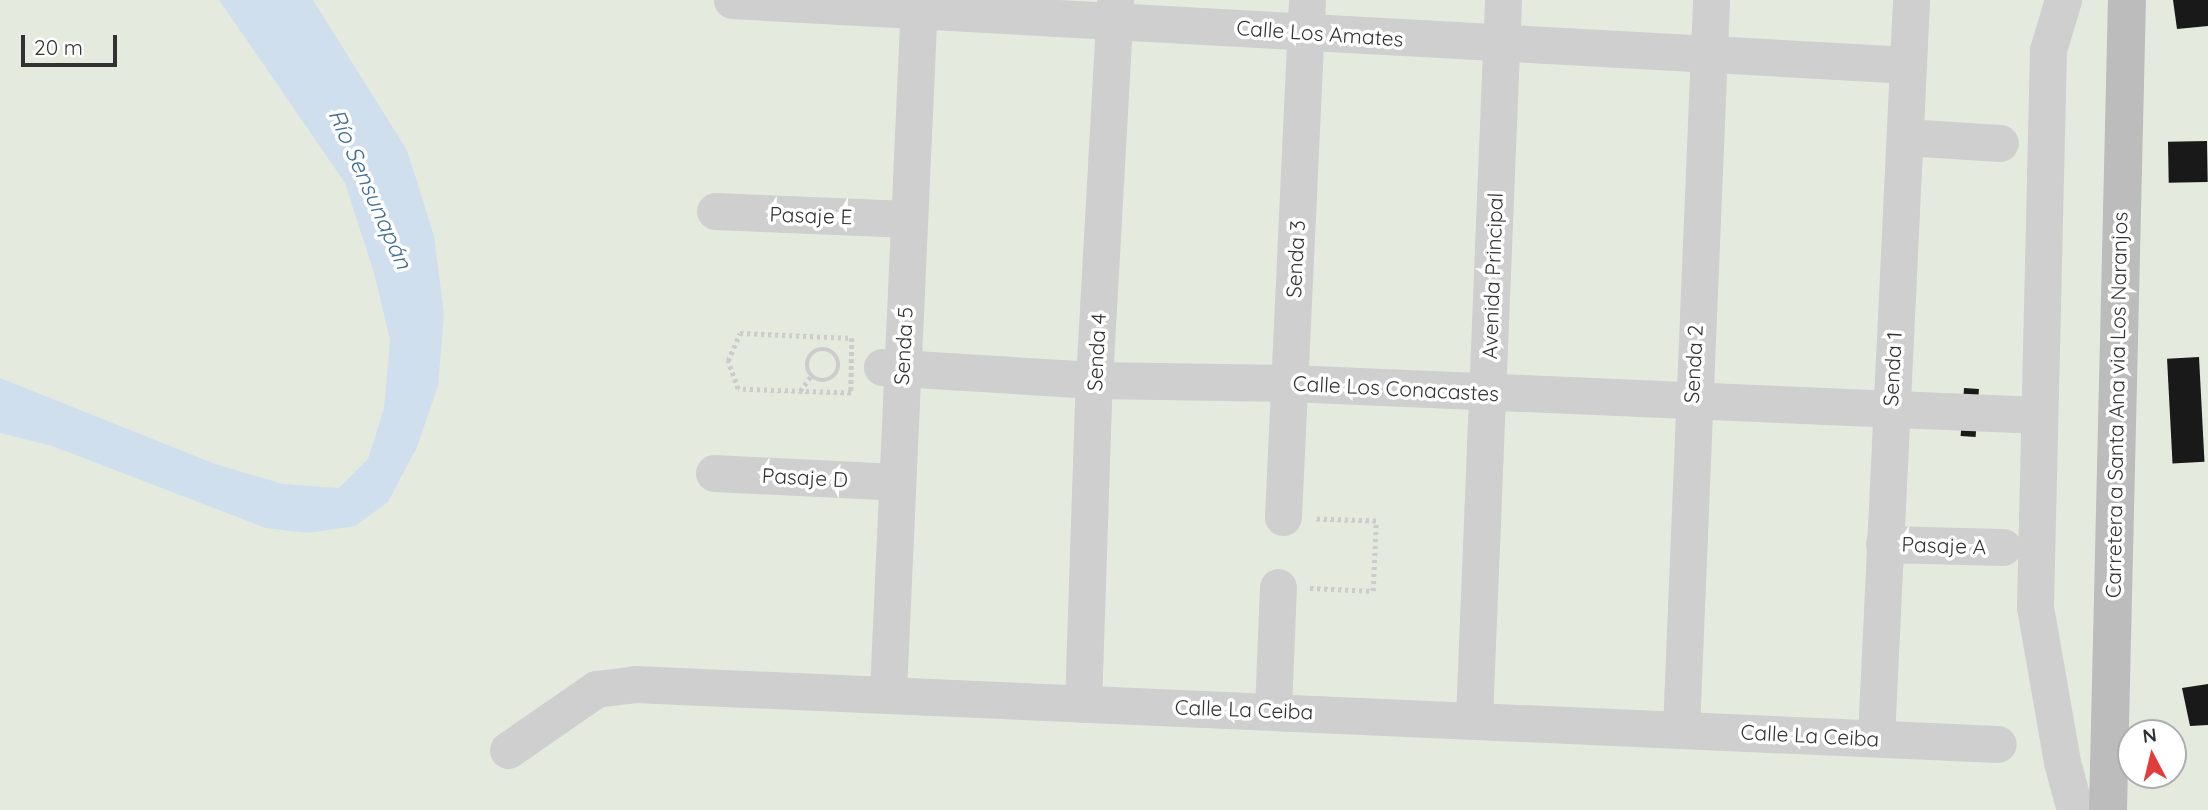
<!DOCTYPE html>
<meta charset="utf-8">
<style>
body{margin:0}
#map{position:relative;width:2208px;height:810px;overflow:hidden;background:#fff;font-family:Quicksand,sans-serif}
div>[style]{position:absolute}
.green>*{inset:0;background:#e4ebde}
.water>*{inset:0;background:#cfdfed}
.building>*{inset:0;background:#191919;transform-origin:0 0}
.path>*{height:4.5px;margin-top:-2.25px;transform-origin:0;background:repeating-linear-gradient(90deg,#ccc 0 3.5px,transparent 0 7px)}
.path>.ring{margin:-2.25px;padding:0;box-sizing:content-box;background:none;border:4.5px solid #ccc;border-radius:50%}
.minor>*{height:37px;margin:-18.5px;padding:0 18.5px;transform-origin:18.5px;border-radius:18.5px;background:#cfcfcf}
.secondary>*{height:38px;margin:-19px;padding:0 19px;transform-origin:19px;border-radius:19px;background:#bcbcbc}
span{translate:-50% -50%;white-space:nowrap;text-align:center;line-height:1.15;-webkit-text-stroke:7px #fff;paint-order:stroke}
.street-label{font-size:21px;color:#323232}
.water-label{font-size:23px;color:#416e93;font-style:italic}
.north{position:absolute;left:2117px;top:719px;width:70px;height:70px;box-sizing:border-box;background:#fff;border:2px solid #adadad;border-radius:50%;rotate:353deg;font-size:19px;font-weight:700;line-height:28px;text-align:center;color:#323232}
.north::after{content:'';display:block;margin:auto;width:24px;height:32px;background:#e13d3d;clip-path:polygon(50% 0,100% 100%,50% 72%,0 100%)}
.scale{position:absolute;left:21px;top:35px;width:96px;height:32px;box-sizing:border-box;border:4px solid #323232;border-top:0;padding-left:9px;font-size:21px;line-height:24px;white-space:nowrap;color:#323232;-webkit-text-stroke:5px #fff;paint-order:stroke}
</style>
<div id="map">
<div class="green">
<i style="clip-path:polygon(evenodd,0 0,2208px 0,2208px 810px,0 810px,0 0,2131px 733px,2173px 733px,2173px 775px,2131px 775px,2131px 733px)"></i>
</div>
<div class="water">
<i style="clip-path:polygon(219px 0,313px 0,407px 150px,434px 236px,444px 314px,438px 386px,417px 447px,388px 502px,355px 526px,308px 533px,266px 528px,52px 446px,0 433px,0 378px,215px 464px,283px 484px,339px 488px,368px 459px,384px 408px,390px 340px,374px 273px,345px 183px)"></i>
</div>
<div class="building">
<i style="clip-path:polygon(2173px 0,2208px 0,2208px 26px,2177px 29px)"></i>
<i style="left:2207px;top:141px;width:41px;height:39px;rotate:89deg"></i>
<i style="left:2199px;top:357px;width:105px;height:32px;rotate:87deg"></i>
<i style="left:1964px;top:388px;width:15px;height:48px;rotate:4deg"></i>
<i style="clip-path:polygon(2208px 684px,2208px 725px,2190px 726px,2182px 688px)"></i>
</div>
<div class="path">
<i style="left:740px;top:333px;width:112px;rotate:2.6deg"></i>
<i style="left:852px;top:338px;width:55px;rotate:91deg"></i>
<i style="left:851px;top:393px;width:113px;rotate:-178deg"></i>
<i style="left:738px;top:389px;width:30px;rotate:-110deg"></i>
<i style="left:728px;top:361px;width:30px;rotate:-67deg"></i>
<i class="ring" style="left:807px;top:349px;width:27.5px;height:27.5px"></i>
<i style="left:800px;top:391px;width:19px;rotate:-54deg"></i>
<i style="left:1310px;top:588px;width:63px;rotate:2.7deg"></i>
<i style="left:1373px;top:591px;width:70px;rotate:-87.5deg"></i>
<i style="left:1376px;top:521px;width:61px;rotate:-178.1deg"></i>
</div>
<div class="minor">
<i style="left:732px;top:0;width:1178px;rotate:3.16deg"></i>
<i style="left:2063px;top:0;width:52px;rotate:106.7deg"></i>
<i style="left:2048px;top:50px;width:557px;rotate:91.34deg"></i>
<i style="left:2035px;top:607px;width:157px;rotate:80.1deg"></i>
<i style="left:2062px;top:762px;width:50px;rotate:74.8deg"></i>
<i style="left:1905px;top:137px;width:95px;rotate:3.6deg"></i>
<i style="left:715px;top:211px;width:193px;rotate:2.4deg"></i>
<i style="left:882px;top:367px;width:212px;rotate:3.5deg"></i>
<i style="left:1094px;top:380px;width:195px;rotate:0.9deg"></i>
<i style="left:1289px;top:383px;width:750px;rotate:2.45deg"></i>
<i style="left:714px;top:473px;width:182px;rotate:2.8deg"></i>
<i style="left:1283px;top:517px;width:518px;rotate:-87.34deg"></i>
<i style="left:1884px;top:544px;width:119px;rotate:1.4deg"></i>
<i style="left:888px;top:692px;width:693px;rotate:-87.43deg"></i>
<i style="left:1083px;top:704px;width:324px;rotate:-88.1deg"></i>
<i style="left:1094px;top:380px;width:381px;rotate:-86.8deg"></i>
<i style="left:1273px;top:710px;width:123px;rotate:-87.7deg"></i>
<i style="left:1474px;top:719px;width:720px;rotate:-87.69deg"></i>
<i style="left:1681px;top:729px;width:730px;rotate:-87.64deg"></i>
<i style="left:1876px;top:738px;width:739px;rotate:-87.28deg"></i>
<i style="left:508px;top:750px;width:107px;rotate:-34.7deg"></i>
<i style="left:596px;top:689px;width:39px;rotate:-7deg"></i>
<i style="left:635px;top:684px;width:1364px;rotate:2.52deg"></i>
</div>
<div class="secondary">
<i style="left:2108px;top:810px;width:810px;rotate:-88.66deg"></i>
</div>
<div class="street-label">
<span style="left:1320px;top:33px;rotate:4deg">Calle Los Amates</span>
<span style="left:811px;top:215px;rotate:2deg">Pasaje E</span>
<span style="left:1295px;top:259px;rotate:-87deg">Senda 3</span>
<span style="left:1492px;top:276px;rotate:-88deg">Avenida Principal</span>
<span style="left:903px;top:346px;rotate:-87deg">Senda 5</span>
<span style="left:1096px;top:352px;rotate:-87deg">Senda 4</span>
<span style="left:1693px;top:364px;rotate:-87deg">Senda 2</span>
<span style="left:1892px;top:369px;rotate:-87deg">Senda 1</span>
<span style="left:1396px;top:388px;rotate:3deg">Calle Los Conacastes</span>
<span style="left:2116px;top:405px;rotate:-89deg">Carretera a Santa Ana via Los Naranjos</span>
<span style="left:805px;top:477px;rotate:3deg">Pasaje D</span>
<span style="left:1944px;top:545px;rotate:2deg">Pasaje A</span>
<span style="left:1244px;top:709px;rotate:2deg">Calle La Ceiba</span>
<span style="left:1810px;top:735px;rotate:3deg">Calle La Ceiba</span>
</div>
<div class="water-label">
<span style="left:370px;top:189px;rotate:66deg">Río Sensunapán</span>
</div>
<div class="north">N</div>
<div class="scale">20 m</div>
</div>
